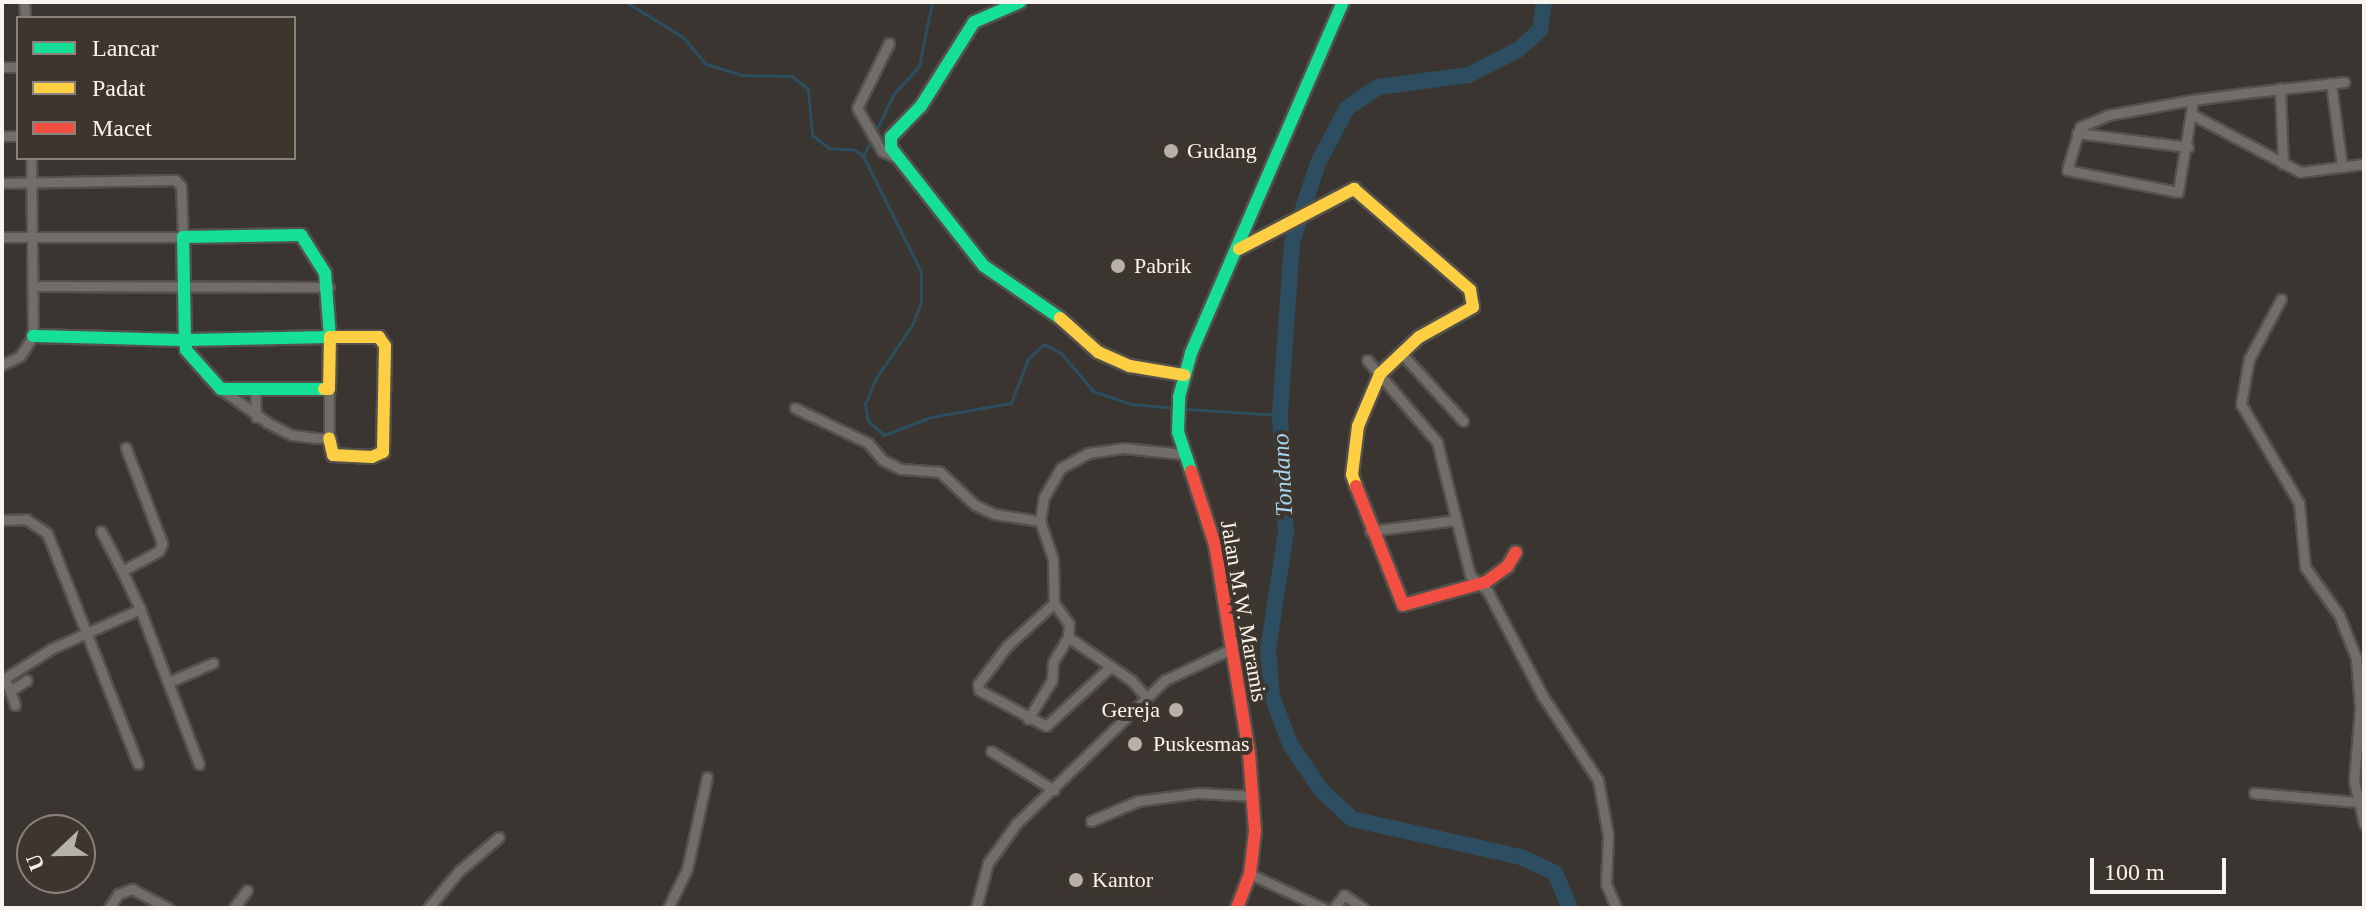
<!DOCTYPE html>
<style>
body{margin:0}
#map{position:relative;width:2366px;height:910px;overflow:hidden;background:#3a3530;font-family:"Times New Roman",serif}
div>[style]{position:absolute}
.stream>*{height:3px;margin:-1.5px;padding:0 1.5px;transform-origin:1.5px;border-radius:1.5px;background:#2d4e61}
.river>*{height:16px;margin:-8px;padding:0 8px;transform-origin:8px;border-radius:8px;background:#2d4e61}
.roads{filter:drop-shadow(2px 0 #54514c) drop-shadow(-2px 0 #54514c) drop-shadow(0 2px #54514c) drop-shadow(0 -2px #54514c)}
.street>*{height:9px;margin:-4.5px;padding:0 4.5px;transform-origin:4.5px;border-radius:4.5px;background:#716e6a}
.fast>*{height:12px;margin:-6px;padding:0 6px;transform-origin:6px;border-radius:6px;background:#16e098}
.slow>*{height:12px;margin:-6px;padding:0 6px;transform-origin:6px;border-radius:6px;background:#ffcf43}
.jam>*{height:12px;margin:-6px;padding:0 6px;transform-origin:6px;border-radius:6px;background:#f24e42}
.dots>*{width:22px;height:22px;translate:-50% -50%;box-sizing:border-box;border:4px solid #3e362c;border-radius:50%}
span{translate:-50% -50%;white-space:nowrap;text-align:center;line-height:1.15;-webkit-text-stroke:8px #3e362c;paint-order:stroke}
.poi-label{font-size:22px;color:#faf4ee}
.left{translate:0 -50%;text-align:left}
.right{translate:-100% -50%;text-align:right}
.street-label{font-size:22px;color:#faf4ee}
.water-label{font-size:24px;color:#a5d8f7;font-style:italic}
.frame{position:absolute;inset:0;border:4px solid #faf4ee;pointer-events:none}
.legend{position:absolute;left:16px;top:16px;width:280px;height:144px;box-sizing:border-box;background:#3e362c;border:2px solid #89827a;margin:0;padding:10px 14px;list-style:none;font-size:24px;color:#faf4ee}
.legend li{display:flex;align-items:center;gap:16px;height:40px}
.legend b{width:40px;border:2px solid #89827a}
.north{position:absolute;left:16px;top:814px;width:80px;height:80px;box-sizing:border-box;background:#3e362c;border:2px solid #89827a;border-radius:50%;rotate:248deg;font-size:22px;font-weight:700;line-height:32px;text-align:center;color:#faf4ee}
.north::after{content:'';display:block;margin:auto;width:28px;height:36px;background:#b7b1ac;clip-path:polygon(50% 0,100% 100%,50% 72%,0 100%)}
.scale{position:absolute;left:2090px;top:858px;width:136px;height:36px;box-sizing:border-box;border:4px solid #faf4ee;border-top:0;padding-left:10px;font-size:24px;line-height:28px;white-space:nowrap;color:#faf4ee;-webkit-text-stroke:6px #3e362c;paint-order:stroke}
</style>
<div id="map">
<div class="stream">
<i style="left:626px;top:2px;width:67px;rotate:31.6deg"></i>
<i style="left:683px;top:37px;width:35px;rotate:50deg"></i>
<i style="left:706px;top:64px;width:39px;rotate:17deg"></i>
<i style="left:743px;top:75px;width:49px;rotate:1.2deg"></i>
<i style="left:792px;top:76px;width:21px;rotate:39deg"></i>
<i style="left:808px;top:89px;width:46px;rotate:85deg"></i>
<i style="left:812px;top:135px;width:21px;rotate:37deg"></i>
<i style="left:829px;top:148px;width:26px;rotate:4deg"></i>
<i style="left:855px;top:150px;width:10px;rotate:37deg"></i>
<i style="left:863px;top:156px;width:130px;rotate:63.4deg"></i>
<i style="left:921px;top:272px;width:30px;rotate:90deg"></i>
<i style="left:921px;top:302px;width:25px;rotate:111deg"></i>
<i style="left:912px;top:325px;width:64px;rotate:124.2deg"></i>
<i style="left:876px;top:378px;width:28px;rotate:113deg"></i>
<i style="left:865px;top:404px;width:17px;rotate:80deg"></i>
<i style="left:868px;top:421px;width:21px;rotate:41deg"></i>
<i style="left:884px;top:435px;width:50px;rotate:-21deg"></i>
<i style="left:931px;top:417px;width:81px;rotate:-9.9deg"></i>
<i style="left:1011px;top:403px;width:47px;rotate:-68.9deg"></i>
<i style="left:1028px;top:359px;width:22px;rotate:-43deg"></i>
<i style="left:1044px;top:344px;width:19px;rotate:28deg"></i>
<i style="left:1061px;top:353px;width:50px;rotate:49.9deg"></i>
<i style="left:1093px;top:391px;width:39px;rotate:19deg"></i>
<i style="left:1130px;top:404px;width:45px;rotate:5.1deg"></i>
<i style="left:875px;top:133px;width:42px;rotate:-64.7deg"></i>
<i style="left:893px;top:95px;width:39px;rotate:-48deg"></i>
<i style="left:919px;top:66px;width:65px;rotate:-78.5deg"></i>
<i style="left:864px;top:155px;width:17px;rotate:-65deg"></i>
<i style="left:1186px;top:409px;width:94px;rotate:3.7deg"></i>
</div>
<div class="river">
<i style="left:1544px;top:2px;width:28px;rotate:98deg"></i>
<i style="left:1540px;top:30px;width:30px;rotate:138deg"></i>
<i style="left:1518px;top:50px;width:55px;rotate:153deg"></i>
<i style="left:1469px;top:75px;width:92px;rotate:172.5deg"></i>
<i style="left:1378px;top:87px;width:37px;rotate:146deg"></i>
<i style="left:1347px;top:108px;width:62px;rotate:117.8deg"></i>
<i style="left:1318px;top:163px;width:83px;rotate:108.2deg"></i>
<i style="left:1292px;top:242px;width:173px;rotate:94deg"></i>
<i style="left:1280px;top:415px;width:117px;rotate:87.1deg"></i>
<i style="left:1286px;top:532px;width:118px;rotate:98.7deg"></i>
<i style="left:1268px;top:649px;width:47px;rotate:85.1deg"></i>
<i style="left:1272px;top:696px;width:51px;rotate:69.4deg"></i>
<i style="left:1290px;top:744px;width:57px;rotate:55.8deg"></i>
<i style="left:1322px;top:791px;width:41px;rotate:43deg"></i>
<i style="left:1352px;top:819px;width:173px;rotate:12.7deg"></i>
<i style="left:1521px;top:857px;width:38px;rotate:25deg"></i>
<i style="left:1555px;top:873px;width:38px;rotate:67deg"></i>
</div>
<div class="roads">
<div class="street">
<i style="left:24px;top:2px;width:16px;rotate:86deg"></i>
<i style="left:889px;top:43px;width:72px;rotate:116.2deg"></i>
<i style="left:857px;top:108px;width:50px;rotate:59.8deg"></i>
<i style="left:882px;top:151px;width:19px;rotate:25deg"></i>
<i style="left:2px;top:67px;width:16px"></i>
<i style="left:2331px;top:83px;width:85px;rotate:82.5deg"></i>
<i style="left:2280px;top:88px;width:76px;rotate:87.7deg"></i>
<i style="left:2193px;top:100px;width:93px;rotate:99.3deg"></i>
<i style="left:2178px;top:192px;width:113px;rotate:-168.8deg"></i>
<i style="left:2067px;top:170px;width:45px;rotate:-73.2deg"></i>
<i style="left:2080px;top:127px;width:30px;rotate:-23deg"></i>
<i style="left:2108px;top:115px;width:51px;rotate:-10.2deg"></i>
<i style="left:2158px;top:106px;width:36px;rotate:-10deg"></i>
<i style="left:2193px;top:100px;width:52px;rotate:-7.7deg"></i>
<i style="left:2245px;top:93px;width:100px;rotate:-6.3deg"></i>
<i style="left:2193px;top:115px;width:121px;rotate:28deg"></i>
<i style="left:2300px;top:172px;width:64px;rotate:-7.1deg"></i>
<i style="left:2077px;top:133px;width:112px;rotate:7.2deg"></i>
<i style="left:2px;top:136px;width:16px"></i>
<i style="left:2px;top:183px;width:173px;rotate:-1deg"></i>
<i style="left:175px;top:180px;width:8px;rotate:45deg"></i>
<i style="left:181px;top:186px;width:51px;rotate:87.8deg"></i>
<i style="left:183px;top:237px;width:181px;rotate:180deg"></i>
<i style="left:33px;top:286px;width:296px;rotate:0.2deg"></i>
<i style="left:2281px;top:299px;width:68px;rotate:118.1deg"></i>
<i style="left:2249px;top:359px;width:46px;rotate:100.1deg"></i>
<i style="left:2241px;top:404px;width:115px;rotate:59.6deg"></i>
<i style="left:2299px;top:503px;width:64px;rotate:84.6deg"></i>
<i style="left:2305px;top:567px;width:59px;rotate:54.7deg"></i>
<i style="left:2339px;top:615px;width:46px;rotate:68.4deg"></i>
<i style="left:2356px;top:658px;width:50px;rotate:85.4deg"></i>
<i style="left:2360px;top:708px;width:73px;rotate:94.7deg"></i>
<i style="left:2354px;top:781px;width:44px;rotate:76.9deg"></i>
<i style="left:1401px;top:353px;width:92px;rotate:47.6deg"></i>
<i style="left:1367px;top:360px;width:108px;rotate:49.5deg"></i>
<i style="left:1437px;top:442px;width:137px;rotate:76.1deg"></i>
<i style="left:1470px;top:575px;width:25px;rotate:43deg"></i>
<i style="left:1488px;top:592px;width:116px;rotate:62.3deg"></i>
<i style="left:1542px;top:695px;width:102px;rotate:56.6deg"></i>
<i style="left:1598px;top:780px;width:56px;rotate:79.7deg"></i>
<i style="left:1608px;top:835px;width:49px;rotate:92.3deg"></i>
<i style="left:1606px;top:884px;width:26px;rotate:67deg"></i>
<i style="left:2px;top:365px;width:20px;rotate:-27deg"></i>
<i style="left:20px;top:356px;width:24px;rotate:-57deg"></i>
<i style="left:33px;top:336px;width:178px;rotate:-90.6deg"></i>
<i style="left:255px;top:388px;width:29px;rotate:88deg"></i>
<i style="left:221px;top:389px;width:58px;rotate:35.9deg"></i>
<i style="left:268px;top:423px;width:27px;rotate:27deg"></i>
<i style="left:292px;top:435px;width:25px;rotate:7deg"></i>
<i style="left:317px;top:438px;width:12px"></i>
<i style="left:329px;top:438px;width:49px;rotate:-90deg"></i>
<i style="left:795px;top:408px;width:81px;rotate:25.6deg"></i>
<i style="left:868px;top:443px;width:23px;rotate:49deg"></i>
<i style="left:883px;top:460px;width:20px;rotate:27deg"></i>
<i style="left:901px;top:469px;width:39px;rotate:4deg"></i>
<i style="left:940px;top:472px;width:48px;rotate:43.3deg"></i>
<i style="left:975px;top:505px;width:21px;rotate:25deg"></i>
<i style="left:994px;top:514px;width:47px;rotate:8.7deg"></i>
<i style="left:2px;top:520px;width:24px;rotate:-2deg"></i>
<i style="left:26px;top:519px;width:25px;rotate:34deg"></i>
<i style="left:47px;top:533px;width:248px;rotate:68.5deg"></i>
<i style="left:101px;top:531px;width:45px;rotate:62.3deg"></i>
<i style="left:1370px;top:531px;width:87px;rotate:-7.3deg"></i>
<i style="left:1054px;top:603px;width:64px;rotate:137.5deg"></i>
<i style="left:1007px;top:646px;width:48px;rotate:127.3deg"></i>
<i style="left:978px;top:684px;width:6px;rotate:81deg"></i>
<i style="left:979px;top:690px;width:76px;rotate:28.2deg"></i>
<i style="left:1046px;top:726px;width:88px;rotate:-42.7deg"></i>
<i style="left:140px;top:609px;width:166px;rotate:69.2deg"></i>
<i style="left:5px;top:679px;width:13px;rotate:67deg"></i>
<i style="left:10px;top:691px;width:20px;rotate:-33deg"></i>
<i style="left:2px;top:680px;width:58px;rotate:-32.3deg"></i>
<i style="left:51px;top:649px;width:98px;rotate:-24.2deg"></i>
<i style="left:140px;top:609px;width:42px;rotate:-115.3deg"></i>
<i style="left:122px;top:571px;width:42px;rotate:-28.4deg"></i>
<i style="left:159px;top:551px;width:9px;rotate:-69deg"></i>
<i style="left:162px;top:543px;width:102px;rotate:-110.8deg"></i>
<i style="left:169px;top:682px;width:48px;rotate:-23.4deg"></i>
<i style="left:10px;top:691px;width:15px;rotate:70deg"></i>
<i style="left:1146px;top:697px;width:23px;rotate:-131deg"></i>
<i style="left:1131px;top:680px;width:76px;rotate:-145.7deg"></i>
<i style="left:1068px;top:637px;width:13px;rotate:-86deg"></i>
<i style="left:1069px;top:624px;width:26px;rotate:-126deg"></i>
<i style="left:1054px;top:603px;width:44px;rotate:-91.3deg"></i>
<i style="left:1053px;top:559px;width:40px;rotate:-108.9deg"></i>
<i style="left:1040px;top:521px;width:24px;rotate:-81deg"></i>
<i style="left:1044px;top:497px;width:34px;rotate:-60deg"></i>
<i style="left:1061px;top:468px;width:31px;rotate:-29deg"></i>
<i style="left:1088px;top:453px;width:35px;rotate:-8deg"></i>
<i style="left:1123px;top:448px;width:61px;rotate:5.6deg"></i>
<i style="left:1028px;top:719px;width:46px;rotate:-58.4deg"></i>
<i style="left:1052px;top:680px;width:18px;rotate:-87deg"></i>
<i style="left:1053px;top:662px;width:29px;rotate:-59deg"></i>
<i style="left:991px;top:751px;width:74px;rotate:31.8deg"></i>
<i style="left:2254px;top:793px;width:102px;rotate:5deg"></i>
<i style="left:1091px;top:821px;width:51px;rotate:-23.1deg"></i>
<i style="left:1138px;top:801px;width:62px;rotate:-7.5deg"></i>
<i style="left:1199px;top:793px;width:54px;rotate:3.2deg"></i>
<i style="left:1250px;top:874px;width:81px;rotate:25deg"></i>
<i style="left:109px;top:908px;width:17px;rotate:-57deg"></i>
<i style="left:118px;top:894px;width:15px;rotate:-20deg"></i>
<i style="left:132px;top:889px;width:41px;rotate:27.8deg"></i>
<i style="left:234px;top:908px;width:22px;rotate:-54deg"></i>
<i style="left:428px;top:908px;width:48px;rotate:-50deg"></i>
<i style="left:459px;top:871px;width:52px;rotate:-40.4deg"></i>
<i style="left:668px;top:908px;width:43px;rotate:-64deg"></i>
<i style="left:687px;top:869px;width:94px;rotate:-77.7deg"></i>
<i style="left:976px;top:908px;width:47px;rotate:-75.1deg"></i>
<i style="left:988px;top:863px;width:48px;rotate:-54.3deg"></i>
<i style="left:1016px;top:824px;width:207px;rotate:-44deg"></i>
<i style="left:1165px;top:680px;width:71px;rotate:-25.1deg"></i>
<i style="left:1334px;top:908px;width:16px;rotate:-52deg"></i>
<i style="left:1344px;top:895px;width:23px;rotate:34deg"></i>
</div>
<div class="fast">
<i style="left:1020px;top:2px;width:50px;rotate:156.5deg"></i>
<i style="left:974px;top:22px;width:99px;rotate:122.2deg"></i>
<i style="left:921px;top:106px;width:43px;rotate:134.1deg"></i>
<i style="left:891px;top:137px;width:11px;rotate:90deg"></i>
<i style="left:891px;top:148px;width:150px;rotate:51.8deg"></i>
<i style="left:984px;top:266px;width:92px;rotate:34.4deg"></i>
<i style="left:33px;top:336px;width:152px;rotate:1.5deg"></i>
<i style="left:185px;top:340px;width:103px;rotate:-91.1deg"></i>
<i style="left:183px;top:237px;width:118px;rotate:-1deg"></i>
<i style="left:301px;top:235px;width:45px;rotate:57.7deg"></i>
<i style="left:325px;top:273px;width:64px;rotate:85.5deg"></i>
<i style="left:330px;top:337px;width:145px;rotate:178.8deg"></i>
<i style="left:185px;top:340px;width:10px;rotate:84deg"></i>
<i style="left:186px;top:350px;width:52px;rotate:48.1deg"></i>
<i style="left:221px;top:389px;width:103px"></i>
<i style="left:1191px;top:471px;width:41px;rotate:-108.4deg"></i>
<i style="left:1178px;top:432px;width:35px;rotate:-88deg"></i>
<i style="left:1179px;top:397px;width:46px;rotate:-74.7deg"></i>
<i style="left:1191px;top:353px;width:382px;rotate:-66.6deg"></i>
</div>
<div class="slow">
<i style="left:1239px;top:249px;width:130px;rotate:-27.6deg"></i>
<i style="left:1354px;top:189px;width:154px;rotate:41deg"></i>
<i style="left:1470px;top:290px;width:17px;rotate:80deg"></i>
<i style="left:1473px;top:307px;width:62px;rotate:150.9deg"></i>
<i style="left:1419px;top:337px;width:54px;rotate:136.5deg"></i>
<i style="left:1380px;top:374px;width:56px;rotate:112.9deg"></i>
<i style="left:1358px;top:426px;width:49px;rotate:97deg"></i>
<i style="left:1352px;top:475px;width:12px;rotate:70deg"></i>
<i style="left:1060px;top:318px;width:51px;rotate:41.8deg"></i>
<i style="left:1098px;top:352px;width:35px;rotate:24deg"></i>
<i style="left:1130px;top:366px;width:55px;rotate:9.5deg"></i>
<i style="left:324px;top:389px;width:5px"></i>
<i style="left:329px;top:389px;width:52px;rotate:-88.9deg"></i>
<i style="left:330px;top:337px;width:49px"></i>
<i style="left:379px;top:337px;width:11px;rotate:56deg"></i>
<i style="left:385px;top:346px;width:106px;rotate:91.1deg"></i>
<i style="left:383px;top:452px;width:12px;rotate:156deg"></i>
<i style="left:372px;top:457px;width:39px;rotate:-177deg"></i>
<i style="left:333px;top:455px;width:17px;rotate:-103deg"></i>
</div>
<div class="jam">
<i style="left:1191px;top:471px;width:78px;rotate:72deg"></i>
<i style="left:1215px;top:545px;width:211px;rotate:80.7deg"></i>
<i style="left:1249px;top:753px;width:78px;rotate:85.6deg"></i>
<i style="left:1255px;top:831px;width:43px;rotate:96.6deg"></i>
<i style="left:1250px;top:874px;width:36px;rotate:111deg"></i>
<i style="left:1356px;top:486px;width:128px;rotate:68.4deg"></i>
<i style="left:1403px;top:605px;width:86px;rotate:-15.5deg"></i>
<i style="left:1486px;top:582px;width:26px;rotate:-36deg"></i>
<i style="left:1507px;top:567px;width:17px;rotate:-59deg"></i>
</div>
</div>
<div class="dots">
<i style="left:1171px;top:151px;background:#b7b1ac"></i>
<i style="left:1118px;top:266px;background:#b7b1ac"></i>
<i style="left:1176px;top:710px;background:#b7b1ac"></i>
<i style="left:1135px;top:744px;background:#b7b1ac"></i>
<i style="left:1076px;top:880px;background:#b7b1ac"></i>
</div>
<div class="poi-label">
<span class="left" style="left:1187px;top:151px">Gudang</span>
<span class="left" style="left:1134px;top:266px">Pabrik</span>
<span class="right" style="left:1160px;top:710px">Gereja</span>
<span class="left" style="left:1153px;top:744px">Puskesmas</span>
<span class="left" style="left:1092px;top:880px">Kantor</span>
</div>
<div class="street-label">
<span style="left:1244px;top:611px;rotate:80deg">Jalan M.W. Maramis</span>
</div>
<div class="water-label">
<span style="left:1283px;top:475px;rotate:-93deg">Tondano</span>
</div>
<div class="frame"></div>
<ul class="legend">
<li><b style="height:10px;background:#16e098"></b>Lancar</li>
<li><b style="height:10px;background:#ffcf43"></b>Padat</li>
<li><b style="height:10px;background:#f24e42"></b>Macet</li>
</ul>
<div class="north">U</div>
<div class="scale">100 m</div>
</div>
